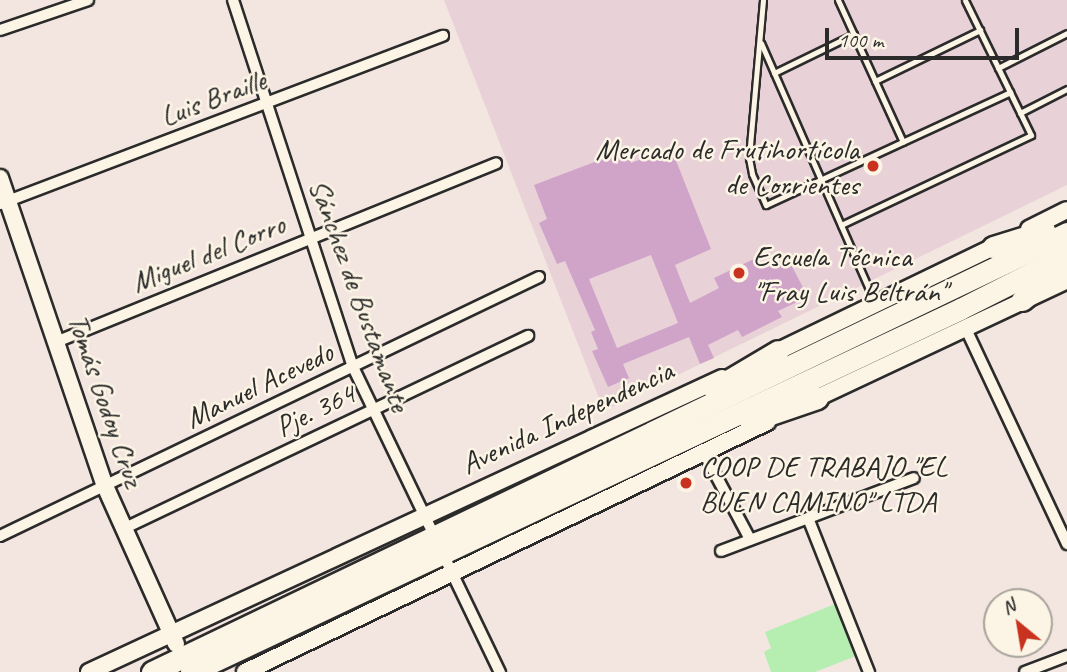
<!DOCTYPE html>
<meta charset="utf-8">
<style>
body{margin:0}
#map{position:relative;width:1067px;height:672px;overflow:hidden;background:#f3e5df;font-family:Caveat,sans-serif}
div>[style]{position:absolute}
.built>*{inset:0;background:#e8d2d8}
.green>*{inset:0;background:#b6eeb2}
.building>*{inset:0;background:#cfa4c8}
.roads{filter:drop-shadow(2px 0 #2b2b2b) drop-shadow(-2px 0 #2b2b2b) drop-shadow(0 2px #2b2b2b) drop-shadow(0 -2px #2b2b2b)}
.lane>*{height:5px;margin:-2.5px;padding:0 2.5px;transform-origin:2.5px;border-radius:2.5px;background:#fcf5e5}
.street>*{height:10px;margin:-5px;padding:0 5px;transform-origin:5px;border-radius:5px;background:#fcf5e5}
.secondary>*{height:16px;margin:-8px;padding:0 8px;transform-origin:8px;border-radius:8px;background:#fcf5e5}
.highway>*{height:21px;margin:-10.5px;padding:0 10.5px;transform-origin:10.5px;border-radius:10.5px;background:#fcf5e5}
.dots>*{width:19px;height:19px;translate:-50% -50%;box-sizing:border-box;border:4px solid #fcf5e5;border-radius:50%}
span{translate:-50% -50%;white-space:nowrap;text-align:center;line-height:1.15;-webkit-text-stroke:5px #fcf5e5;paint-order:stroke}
.street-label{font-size:30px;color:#2b2b2b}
.poi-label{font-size:30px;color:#2b2b2b}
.right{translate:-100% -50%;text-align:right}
.left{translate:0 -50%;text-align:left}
.north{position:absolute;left:983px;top:588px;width:70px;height:70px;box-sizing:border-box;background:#fcf5e5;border:2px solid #a8a49b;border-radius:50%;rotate:330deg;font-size:19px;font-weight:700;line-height:28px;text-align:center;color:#2b2b2b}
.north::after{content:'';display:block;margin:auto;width:24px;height:32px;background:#c8321e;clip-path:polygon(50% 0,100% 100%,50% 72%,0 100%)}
.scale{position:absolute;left:825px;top:28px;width:194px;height:32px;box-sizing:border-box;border:4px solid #2b2b2b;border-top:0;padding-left:9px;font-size:21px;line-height:24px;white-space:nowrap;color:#2b2b2b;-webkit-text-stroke:5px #fcf5e5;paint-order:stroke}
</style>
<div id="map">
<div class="built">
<i style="clip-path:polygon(444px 0,1067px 0,1067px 185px,604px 411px)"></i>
</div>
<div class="green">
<i style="clip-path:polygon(835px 604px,856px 656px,815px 672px,771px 672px,764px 652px,771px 648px,765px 632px)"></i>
</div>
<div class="building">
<i style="clip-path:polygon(evenodd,671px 148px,711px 249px,675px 265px,690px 303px,719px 288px,714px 278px,756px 258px,761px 267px,786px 255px,808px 297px,778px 311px,782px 317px,742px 337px,738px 330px,708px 345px,714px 358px,700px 364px,689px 337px,623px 364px,629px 378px,608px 387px,592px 351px,598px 349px,591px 332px,595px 330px,565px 261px,557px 264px,539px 223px,547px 219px,534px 185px,626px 150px,631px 163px,671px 148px,651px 255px,678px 323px,617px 348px,589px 279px,651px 255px)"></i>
</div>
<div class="roads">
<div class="lane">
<i style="left:763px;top:0;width:159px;rotate:95.1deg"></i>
<i style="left:749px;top:158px;width:16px;rotate:79deg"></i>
<i style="left:752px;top:174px;width:34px;rotate:66deg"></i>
<i style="left:766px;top:205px;width:269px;rotate:-24.8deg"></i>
<i style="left:838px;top:0;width:156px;rotate:65.4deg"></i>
<i style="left:761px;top:43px;width:284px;rotate:66.3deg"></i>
<i style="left:998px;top:68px;width:77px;rotate:-26.9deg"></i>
<i style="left:774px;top:73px;width:89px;rotate:-26deg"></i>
<i style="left:875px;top:81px;width:117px;rotate:-25.9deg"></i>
<i style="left:1020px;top:113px;width:53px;rotate:-27.1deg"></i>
<i style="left:841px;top:225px;width:210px;rotate:-25.3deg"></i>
<i style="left:1031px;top:135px;width:150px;rotate:-116.1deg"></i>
</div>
<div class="street">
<i style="left:233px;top:0;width:386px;rotate:71.9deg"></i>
<i style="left:353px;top:367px;width:339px;rotate:64.3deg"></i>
<i style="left:0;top:30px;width:93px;rotate:-18.8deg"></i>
<i style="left:0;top:204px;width:474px;rotate:-20.8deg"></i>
<i style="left:965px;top:327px;width:240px;rotate:64.8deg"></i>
<i style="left:56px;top:342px;width:475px;rotate:-22.1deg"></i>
<i style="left:704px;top:453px;width:98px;rotate:61.9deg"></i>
<i style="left:808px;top:518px;width:166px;rotate:68.4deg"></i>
<i style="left:123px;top:529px;width:449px;rotate:-25.5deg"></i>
<i style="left:0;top:536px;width:598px;rotate:-25.67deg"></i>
<i style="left:721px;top:551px;width:206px;rotate:-20.7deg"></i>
<i style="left:1025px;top:672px;width:45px;rotate:-20.9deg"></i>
</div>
<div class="secondary">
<i style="left:0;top:178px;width:325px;rotate:71.2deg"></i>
<i style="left:105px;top:486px;width:173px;rotate:65.8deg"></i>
<i style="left:1029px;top:229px;width:42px;rotate:-26.6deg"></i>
<i style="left:770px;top:355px;width:258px;rotate:-25.8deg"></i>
<i style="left:806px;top:403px;width:289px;rotate:-25.2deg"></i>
<i style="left:89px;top:672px;width:698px;rotate:-24.91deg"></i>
<i style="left:245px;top:672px;width:579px;rotate:-25.59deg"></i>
</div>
<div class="highway">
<i style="left:993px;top:247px;width:54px;rotate:-17.1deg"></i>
<i style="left:1022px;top:300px;width:47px;rotate:-39.8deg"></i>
<i style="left:714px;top:389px;width:74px;rotate:-30.7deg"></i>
<i style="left:750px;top:421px;width:71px;rotate:-18.9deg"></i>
<i style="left:152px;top:672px;width:1015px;rotate:-25.63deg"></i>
<i style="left:191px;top:672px;width:850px;rotate:-25.27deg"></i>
<i style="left:960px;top:309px;width:120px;rotate:-26.8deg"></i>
</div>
</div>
<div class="dots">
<i style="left:873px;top:166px;background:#c8321e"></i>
<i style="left:739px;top:273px;background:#c8321e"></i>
<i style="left:686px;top:483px;background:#c8321e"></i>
</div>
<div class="street-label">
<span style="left:213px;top:98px;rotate:-21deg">Luis Braille</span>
<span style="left:208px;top:253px;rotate:-22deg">Miguel del Corro</span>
<span style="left:360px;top:295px;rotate:70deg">Sánchez de Bustamante</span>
<span style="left:259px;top:385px;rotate:-26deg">Manuel Acevedo</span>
<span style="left:106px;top:400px;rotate:71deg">Tomás Godoy Cruz</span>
<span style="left:315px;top:410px;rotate:-26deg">Pje. 364</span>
<span style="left:567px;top:417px;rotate:-25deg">Avenida Independencia</span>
</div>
<div class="poi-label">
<span class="right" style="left:859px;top:166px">Mercado de Frutihortícola<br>de Corrientes</span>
<span class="left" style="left:753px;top:273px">Escuela Técnica<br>"Fray Luis Beltrán"</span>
<span class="left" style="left:700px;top:483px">COOP DE TRABAJO "EL<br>BUEN CAMINO" LTDA</span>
</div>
<div class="north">N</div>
<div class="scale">100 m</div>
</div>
